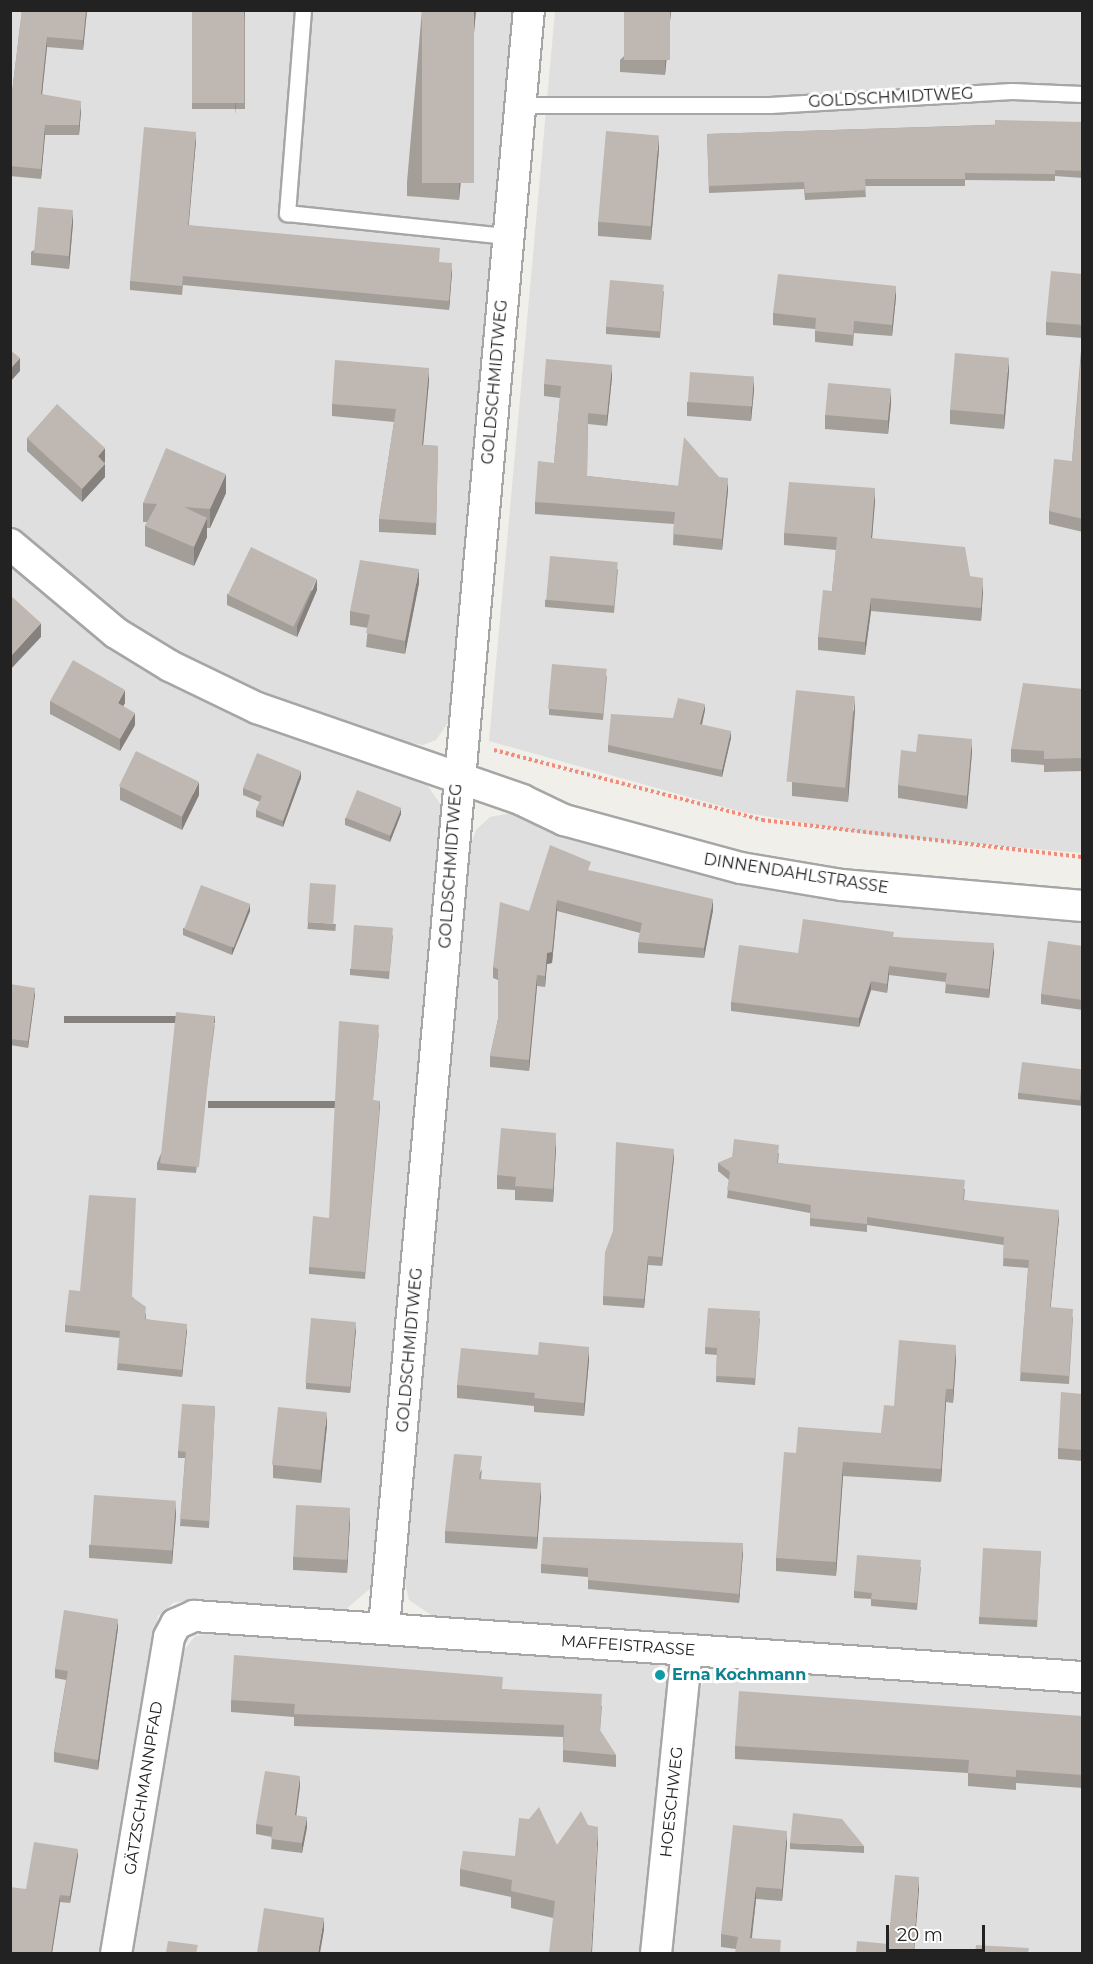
<!DOCTYPE html>
<meta charset="utf-8">
<style>
body{margin:0}
#map{position:relative;width:1093px;height:1964px;overflow:hidden;background:#f1efe9;font-family:Montserrat,sans-serif}
div>[style]{position:absolute}
.residential>*{inset:0;background:#e0dfdf}
.path>*{height:4px;margin-top:-2px;transform-origin:0;background:repeating-linear-gradient(90deg,#f18c7a 0 3px,transparent 0 6px)}
.roads{filter:drop-shadow(2px 0 #a6a6a6) drop-shadow(-2px 0 #a6a6a6) drop-shadow(0 2px #a6a6a6) drop-shadow(0 -2px #a6a6a6)}
.lane>*{height:15px;margin:-7.5px;padding:0 7.5px;transform-origin:7.5px;border-radius:7.5px;background:#fff}
.street>*{height:30px;margin:-15px;padding:0 15px;transform-origin:15px;border-radius:15px;background:#fff}
.wall>*{inset:0;background:#a49e99;transform-origin:0 0}
.shaded-wall>*{inset:0;background:#86817d;transform-origin:0 0}
.building>*{inset:0;background:#bfb8b2;transform-origin:0 0}
.dots>*{width:16px;height:16px;translate:-50% -50%;box-sizing:border-box;border:3px solid #fff;border-radius:50%}
span{translate:-50% -50%;white-space:nowrap;text-align:center;line-height:1.15;-webkit-text-stroke:6px #fff;paint-order:stroke}
.street-label{font-size:16px;color:#222}
.culture-label{font-size:16px;color:#0d838f;font-weight:700}
.left{translate:0 -50%;text-align:left}
.frame{position:absolute;inset:0;border:12px solid #222;pointer-events:none}
.scale{position:absolute;left:886px;top:1925px;width:99px;height:27px;box-sizing:border-box;border:3px solid #222;border-top:0;padding-left:8px;font-size:18px;line-height:21px;white-space:nowrap;color:#222;-webkit-text-stroke:4px #fff;paint-order:stroke}
</style>
<div id="map">
<div class="residential">
<i style="clip-path:polygon(11px 11px,515px 11px,450px 720px,436px 740px,423px 745px,344px 731px,186px 661px,99px 604px,11px 530px)"></i>
<i style="clip-path:polygon(555px 11px,1082px 11px,1082px 853px,865px 834px,742px 812px,489px 741px)"></i>
<i style="clip-path:polygon(10px 554px,259px 719px,428px 786px,441px 805px,442px 822px,372px 1587px,345px 1610px,195px 1599px,173px 1603px,158px 1616px,101px 1953px,11px 1953px)"></i>
<i style="clip-path:polygon(512px 813px,639px 853px,1082px 915px,1082px 1663px,434px 1617px,409px 1600px,404px 1579px,470px 847px,476px 830px,490px 817px)"></i>
<i style="clip-path:polygon(219px 1632px,659px 1665px,669px 1688px,641px 1953px,132px 1954px,179px 1657px,195px 1636px)"></i>
<i style="clip-path:polygon(733px 1669px,1082px 1693px,1082px 1953px,671px 1954px,698px 1693px,708px 1674px)"></i>
</div>
<div class="path">
<i style="left:494px;top:750px;width:277px;rotate:14.6deg"></i>
<i style="left:762px;top:820px;width:322px;rotate:6.6deg"></i>
</div>
<div class="roads">
<div class="lane">
<i style="left:303px;top:10px;width:204px;rotate:94.5deg"></i>
<i style="left:287px;top:213px;width:221px;rotate:6deg"></i>
<i style="left:520px;top:105px;width:250px"></i>
<i style="left:770px;top:105px;width:242px;rotate:-3.3deg"></i>
<i style="left:1012px;top:91px;width:70px;rotate:2.5deg"></i>
</div>
<div class="street">
<i style="left:10px;top:544px;width:138px;rotate:40deg"></i>
<i style="left:116px;top:633px;width:63px;rotate:31.4deg"></i>
<i style="left:170px;top:666px;width:97px;rotate:25.8deg"></i>
<i style="left:257px;top:708px;width:281px;rotate:19.1deg"></i>
<i style="left:522px;top:800px;width:47px;rotate:25.5deg"></i>
<i style="left:564px;top:820px;width:183px;rotate:15.2deg"></i>
<i style="left:741px;top:868px;width:102px;rotate:9.6deg"></i>
<i style="left:842px;top:885px;width:241px;rotate:5deg"></i>
<i style="left:384px;top:1627px;width:1623px;rotate:-84.88deg"></i>
<i style="left:116px;top:1954px;width:321px;rotate:-80.5deg"></i>
<i style="left:169px;top:1637px;width:15px;rotate:-62deg"></i>
<i style="left:176px;top:1624px;width:20px;rotate:-24deg"></i>
<i style="left:194px;top:1616px;width:890px;rotate:3.93deg"></i>
<i style="left:656px;top:1954px;width:305px;rotate:-84.2deg"></i>
</div>
</div>
<div class="wall">
<i style="clip-path:polygon(22px 10px,87px 10px,83px 50px,47px 47px,42px 94px,81px 111px,79px 135px,45px 135px,41px 179px,10px 176px,10px 109px)"></i>
<i style="left:192px;top:10px;width:53px;height:99px"></i>
<i style="clip-path:polygon(422px 10px,476px 10px,459px 200px,407px 196px,407px 182px)"></i>
<i style="clip-path:polygon(671px 10px,665px 75px,620px 72px,620px 60px)"></i>
<i style="clip-path:polygon(1083px 122px,1083px 178px,1055px 176px,1055px 181px,965px 180px,965px 186px,865px 186px,866px 197px,805px 200px,804px 189px,709px 193px,707px 134px)"></i>
<i style="clip-path:polygon(196px 141px,188px 225px,439px 262px,452px 272px,449px 310px,183px 285px,182px 295px,130px 290px,130px 281px)"></i>
<i style="clip-path:polygon(659px 149px,651px 240px,598px 236px,598px 222px)"></i>
<i style="clip-path:polygon(73px 223px,69px 269px,31px 265px,31px 252px)"></i>
<i style="clip-path:polygon(1083px 274px,1083px 532px,1049px 524px,1049px 511px,1072px 461px,1082px 338px,1046px 335px,1046px 322px)"></i>
<i style="clip-path:polygon(664px 291px,660px 338px,606px 334px,606px 327px)"></i>
<i style="clip-path:polygon(896px 297px,892px 336px,854px 333px,853px 346px,815px 342px,815px 329px,773px 325px,773px 313px)"></i>
<i style="clip-path:polygon(1009px 371px,1004px 429px,950px 424px,950px 410px)"></i>
<i style="clip-path:polygon(612px 377px,607px 426px,588px 424px,587px 476px,678px 486px,728px 490px,722px 550px,673px 545px,674px 524px,535px 514px,535px 502px,554px 463px,560px 398px,544px 396px,544px 384px)"></i>
<i style="clip-path:polygon(429px 381px,423px 445px,438px 446px,436px 535px,379px 532px,379px 519px,394px 422px,332px 416px,332px 404px)"></i>
<i style="clip-path:polygon(754px 390px,751px 421px,687px 416px,687px 402px)"></i>
<i style="clip-path:polygon(891px 403px,888px 434px,825px 429px,825px 415px)"></i>
<i style="clip-path:polygon(27px 438px,105px 461px,105px 477px,82px 502px,27px 451px)"></i>
<i style="clip-path:polygon(226px 493px,210px 528px,207px 528px,207px 537px,194px 566px,145px 546px,145px 526px,147px 522px,143px 522px,143px 503px)"></i>
<i style="clip-path:polygon(875px 501px,872px 538px,970px 576px,983px 591px,981px 621px,871px 611px,865px 655px,818px 650px,818px 637px,832px 591px,836px 550px,784px 545px,784px 533px)"></i>
<i style="clip-path:polygon(618px 569px,614px 613px,545px 607px,545px 600px)"></i>
<i style="clip-path:polygon(419px 583px,405px 654px,366px 647px,368px 628px,350px 625px,350px 611px)"></i>
<i style="clip-path:polygon(317px 590px,297px 637px,227px 605px,227px 594px)"></i>
<i style="clip-path:polygon(607px 676px,603px 720px,549px 715px,549px 709px)"></i>
<i style="clip-path:polygon(1083px 689px,1083px 771px,1044px 772px,1044px 765px,1011px 762px,1011px 749px)"></i>
<i style="clip-path:polygon(50px 701px,125px 703px,123px 706px,135px 725px,120px 751px,50px 714px)"></i>
<i style="clip-path:polygon(855px 709px,848px 802px,792px 796px,792px 782px)"></i>
<i style="clip-path:polygon(705px 710px,702px 725px,731px 738px,722px 777px,608px 752px,608px 745px,673px 718px)"></i>
<i style="clip-path:polygon(916px 752px,972px 752px,967px 809px,898px 798px,898px 785px)"></i>
<i style="clip-path:polygon(301px 778px,283px 827px,256px 817px,256px 810px,260px 802px,243px 795px,243px 788px)"></i>
<i style="clip-path:polygon(120px 787px,199px 795px,182px 830px,120px 800px)"></i>
<i style="clip-path:polygon(401px 814px,390px 842px,345px 825px,345px 818px)"></i>
<i style="clip-path:polygon(591px 871px,713px 910px,704px 958px,638px 953px,638px 942px,640px 933px,557px 911px,552px 963px,547px 964px,545px 987px,537px 986px,529px 1071px,490px 1067px,490px 1056px,498px 1019px,498px 980px,493px 978px,493px 967px,529px 911px)"></i>
<i style="clip-path:polygon(250px 911px,232px 955px,183px 935px,183px 928px)"></i>
<i style="left:308px;top:922px;width:28px;height:7px;rotate:4deg"></i>
<i style="clip-path:polygon(393px 935px,389px 979px,350px 975px,350px 969px)"></i>
<i style="clip-path:polygon(894px 937px,994px 952px,989px 998px,945px 993px,946px 982px,889px 975px,887px 993px,871px 990px,859px 1027px,731px 1011px,731px 1002px,798px 953px)"></i>
<i style="clip-path:polygon(1083px 946px,1083px 1010px,1041px 1004px,1041px 994px)"></i>
<i style="clip-path:polygon(10px 984px,35px 994px,28px 1048px,10px 1045px)"></i>
<i style="clip-path:polygon(215px 1023px,196px 1173px,157px 1170px,157px 1163px)"></i>
<i style="clip-path:polygon(379px 1031px,373px 1100px,380px 1108px,365px 1279px,309px 1274px,309px 1267px,329px 1218px)"></i>
<i style="clip-path:polygon(1083px 1070px,1083px 1106px,1018px 1099px,1018px 1093px)"></i>
<i style="clip-path:polygon(556px 1147px,553px 1202px,515px 1200px,515px 1190px,497px 1189px,497px 1175px)"></i>
<i style="clip-path:polygon(779px 1153px,778px 1163px,965px 1189px,964px 1200px,1059px 1218px,1050px 1307px,1073px 1317px,1069px 1384px,1020px 1381px,1028px 1268px,1003px 1266px,1004px 1245px,867px 1225px,867px 1232px,810px 1226px,810px 1213px,727px 1198px,729px 1180px,718px 1171px,718px 1163px,732px 1157px)"></i>
<i style="clip-path:polygon(674px 1158px,662px 1266px,648px 1265px,644px 1308px,603px 1305px,603px 1296px)"></i>
<i style="clip-path:polygon(133px 1297px,146px 1314px,146px 1319px,187px 1330px,182px 1377px,117px 1370px,120px 1338px,65px 1332px,65px 1325px)"></i>
<i style="clip-path:polygon(760px 1318px,755px 1385px,716px 1382px,717px 1355px,705px 1354px,705px 1347px)"></i>
<i style="clip-path:polygon(356px 1329px,350px 1393px,306px 1389px,306px 1383px)"></i>
<i style="clip-path:polygon(956px 1359px,953px 1403px,946px 1402px,941px 1482px,843px 1476px,836px 1576px,776px 1571px,776px 1558px,796px 1453px,881px 1433px,894px 1406px)"></i>
<i style="clip-path:polygon(589px 1360px,584px 1416px,534px 1412px,534px 1406px,457px 1398px,457px 1385px)"></i>
<i style="clip-path:polygon(1083px 1394px,1083px 1461px,1058px 1459px,1058px 1448px)"></i>
<i style="clip-path:polygon(215px 1406px,209px 1528px,180px 1526px,185px 1458px,178px 1458px,178px 1451px)"></i>
<i style="clip-path:polygon(327px 1425px,321px 1483px,273px 1478px,273px 1465px)"></i>
<i style="clip-path:polygon(482px 1469px,481px 1479px,541px 1496px,537px 1549px,445px 1543px,445px 1531px)"></i>
<i style="clip-path:polygon(176px 1514px,172px 1564px,89px 1558px,89px 1545px)"></i>
<i style="clip-path:polygon(350px 1521px,347px 1573px,293px 1570px,293px 1557px)"></i>
<i style="clip-path:polygon(1041px 1551px,1037px 1627px,979px 1624px,979px 1617px)"></i>
<i style="clip-path:polygon(743px 1552px,739px 1603px,588px 1589px,588px 1577px,541px 1573px,541px 1564px)"></i>
<i style="clip-path:polygon(921px 1567px,917px 1610px,871px 1606px,871px 1599px,854px 1598px,854px 1591px)"></i>
<i style="clip-path:polygon(118px 1628px,98px 1770px,54px 1762px,54px 1752px,66px 1680px,55px 1678px,55px 1669px)"></i>
<i style="clip-path:polygon(503px 1689px,602px 1706px,600px 1731px,616px 1755px,616px 1767px,563px 1762px,563px 1737px,294px 1726px,294px 1717px,231px 1712px,231px 1700px)"></i>
<i style="clip-path:polygon(1083px 1716px,1083px 1788px,1016px 1783px,1016px 1790px,968px 1786px,968px 1773px,735px 1759px,735px 1746px)"></i>
<i style="clip-path:polygon(300px 1786px,296px 1815px,307px 1827px,302px 1853px,271px 1849px,272px 1837px,256px 1834px,256px 1824px)"></i>
<i style="clip-path:polygon(588px 1825px,598px 1843px,553px 1918px,511px 1908px,511px 1897px,460px 1886px,460px 1869px,515px 1856px,557px 1845px)"></i>
<i style="clip-path:polygon(787px 1843px,782px 1901px,756px 1899px,752px 1938px,736px 1949px,721px 1947px,721px 1934px)"></i>
<i style="clip-path:polygon(790px 1843px,864px 1846px,864px 1853px,790px 1849px)"></i>
<i style="clip-path:polygon(78px 1855px,70px 1903px,60px 1902px,52px 1953px,10px 1953px,26px 1889px)"></i>
</div>
<div class="shaded-wall">
<i style="clip-path:polygon(86px 10px,87px 10px,83px 50px,83px 40px)"></i>
<i style="clip-path:polygon(244px 10px,245px 10px,235px 114px,235px 108px)"></i>
<i style="clip-path:polygon(474px 10px,476px 10px,459px 200px,459px 187px)"></i>
<i style="clip-path:polygon(670px 10px,671px 10px,665px 75px,665px 64px)"></i>
<i style="clip-path:polygon(47px 37px,47px 47px,41px 104px,41px 94px)"></i>
<i style="clip-path:polygon(81px 101px,81px 111px,79px 135px,79px 125px)"></i>
<i style="clip-path:polygon(45px 125px,45px 135px,41px 179px,41px 169px)"></i>
<i style="clip-path:polygon(196px 132px,196px 141px,188px 234px,188px 225px)"></i>
<i style="clip-path:polygon(659px 136px,659px 149px,651px 240px,651px 227px)"></i>
<i style="clip-path:polygon(73px 210px,73px 223px,69px 269px,69px 255px)"></i>
<i style="clip-path:polygon(452px 263px,452px 272px,449px 310px,449px 301px)"></i>
<i style="clip-path:polygon(896px 286px,896px 297px,892px 336px,892px 325px)"></i>
<i style="clip-path:polygon(20px 358px,20px 371px,10px 382px,10px 369px)"></i>
<i style="clip-path:polygon(1009px 358px,1009px 371px,1004px 429px,1004px 415px)"></i>
<i style="clip-path:polygon(612px 365px,612px 377px,607px 426px,607px 415px)"></i>
<i style="clip-path:polygon(429px 368px,429px 381px,422px 457px,422px 445px)"></i>
<i style="clip-path:polygon(754px 377px,754px 390px,751px 421px,751px 408px)"></i>
<i style="clip-path:polygon(891px 389px,891px 403px,888px 434px,888px 420px)"></i>
<i style="clip-path:polygon(105px 448px,105px 461px,98px 470px,98px 456px)"></i>
<i style="clip-path:polygon(105px 464px,105px 477px,82px 502px,82px 489px)"></i>
<i style="clip-path:polygon(226px 474px,226px 493px,210px 528px,210px 509px)"></i>
<i style="clip-path:polygon(728px 478px,728px 490px,722px 550px,722px 539px)"></i>
<i style="clip-path:polygon(875px 488px,875px 501px,871px 551px,871px 538px)"></i>
<i style="clip-path:polygon(207px 518px,207px 537px,194px 566px,194px 547px)"></i>
<i style="clip-path:polygon(419px 569px,419px 583px,405px 654px,405px 641px)"></i>
<i style="clip-path:polygon(983px 578px,983px 591px,981px 621px,981px 608px)"></i>
<i style="clip-path:polygon(317px 579px,317px 590px,297px 637px,297px 626px)"></i>
<i style="clip-path:polygon(871px 598px,871px 611px,865px 655px,865px 642px)"></i>
<i style="clip-path:polygon(41px 623px,41px 637px,10px 670px,10px 657px)"></i>
<i style="clip-path:polygon(125px 690px,125px 703px,118px 715px,118px 703px)"></i>
<i style="clip-path:polygon(855px 696px,855px 709px,848px 802px,848px 789px)"></i>
<i style="clip-path:polygon(705px 704px,705px 710px,700px 731px,700px 724px)"></i>
<i style="clip-path:polygon(135px 713px,135px 725px,120px 751px,120px 739px)"></i>
<i style="clip-path:polygon(731px 731px,731px 738px,722px 777px,722px 770px)"></i>
<i style="clip-path:polygon(972px 739px,972px 752px,967px 809px,967px 796px)"></i>
<i style="clip-path:polygon(301px 771px,301px 778px,283px 827px,283px 821px)"></i>
<i style="clip-path:polygon(199px 782px,199px 795px,182px 830px,182px 817px)"></i>
<i style="clip-path:polygon(401px 808px,401px 814px,390px 842px,390px 835px)"></i>
<i style="clip-path:polygon(713px 899px,713px 910px,704px 958px,704px 948px)"></i>
<i style="clip-path:polygon(557px 900px,557px 911px,552px 963px,547px 964px,545px 987px,545px 976px,547px 953px)"></i>
<i style="clip-path:polygon(250px 904px,250px 911px,232px 955px,232px 948px)"></i>
<i style="clip-path:polygon(994px 943px,994px 952px,989px 998px,989px 989px)"></i>
<i style="clip-path:polygon(889px 966px,889px 975px,887px 993px,887px 984px)"></i>
<i style="clip-path:polygon(537px 975px,537px 986px,529px 1071px,529px 1060px)"></i>
<i style="clip-path:polygon(871px 981px,871px 990px,859px 1027px,859px 1018px)"></i>
<i style="clip-path:polygon(35px 988px,35px 994px,28px 1048px,28px 1041px)"></i>
<i style="left:215px;top:1016px;width:7px;height:151px;rotate:90deg"></i>
<i style="left:380px;top:1101px;width:7px;height:172px;rotate:90deg"></i>
<i style="clip-path:polygon(556px 1133px,556px 1147px,553px 1202px,553px 1189px)"></i>
<i style="clip-path:polygon(674px 1149px,674px 1158px,662px 1266px,662px 1257px)"></i>
<i style="clip-path:polygon(1059px 1210px,1059px 1218px,1050px 1315px,1050px 1307px)"></i>
<i style="clip-path:polygon(648px 1256px,648px 1265px,644px 1308px,644px 1299px)"></i>
<i style="clip-path:polygon(356px 1322px,356px 1329px,350px 1393px,350px 1387px)"></i>
<i style="clip-path:polygon(187px 1324px,187px 1330px,182px 1377px,182px 1370px)"></i>
<i style="clip-path:polygon(956px 1345px,956px 1359px,953px 1403px,953px 1389px)"></i>
<i style="clip-path:polygon(589px 1347px,589px 1360px,584px 1416px,584px 1403px)"></i>
<i style="clip-path:polygon(946px 1389px,946px 1402px,941px 1482px,941px 1469px)"></i>
<i style="clip-path:polygon(327px 1412px,327px 1425px,321px 1483px,321px 1470px)"></i>
<i style="clip-path:polygon(843px 1462px,843px 1476px,836px 1576px,836px 1562px)"></i>
<i style="clip-path:polygon(541px 1483px,541px 1496px,537px 1549px,537px 1537px)"></i>
<i style="clip-path:polygon(176px 1501px,176px 1514px,172px 1564px,172px 1551px)"></i>
<i style="clip-path:polygon(350px 1508px,350px 1521px,347px 1573px,347px 1560px)"></i>
<i style="clip-path:polygon(743px 1543px,743px 1552px,739px 1603px,739px 1594px)"></i>
<i style="clip-path:polygon(118px 1619px,118px 1628px,98px 1770px,98px 1760px)"></i>
<i style="clip-path:polygon(300px 1776px,300px 1786px,295px 1825px,295px 1815px)"></i>
<i style="clip-path:polygon(307px 1817px,307px 1827px,302px 1853px,302px 1843px)"></i>
<i style="clip-path:polygon(598px 1827px,598px 1843px,592px 1953px,591px 1953px)"></i>
<i style="clip-path:polygon(787px 1831px,787px 1843px,782px 1901px,782px 1889px)"></i>
<i style="clip-path:polygon(78px 1849px,78px 1855px,70px 1903px,70px 1896px)"></i>
<i style="clip-path:polygon(919px 1877px,919px 1890px,914px 1953px,913px 1953px)"></i>
<i style="clip-path:polygon(756px 1887px,756px 1899px,750px 1950px,750px 1938px)"></i>
<i style="clip-path:polygon(60px 1895px,60px 1902px,52px 1953px,51px 1953px)"></i>
<i style="clip-path:polygon(324px 1918px,324px 1930px,320px 1953px,318px 1953px)"></i>
</div>
<div class="building">
<i style="clip-path:polygon(22px 10px,86px 10px,83px 40px,47px 37px,41px 94px,81px 101px,79px 125px,45px 125px,41px 169px,10px 166px,10px 109px)"></i>
<i style="left:192px;top:10px;width:52px;height:93px"></i>
<i style="left:422px;top:10px;width:52px;height:173px"></i>
<i style="left:624px;top:10px;width:46px;height:50px"></i>
<i style="clip-path:polygon(995px 120px,1083px 122px,1083px 171px,1055px 170px,1055px 174px,965px 173px,965px 179px,865px 179px,866px 190px,805px 193px,804px 182px,709px 186px,707px 134px,995px 125px)"></i>
<i style="clip-path:polygon(144px 127px,196px 132px,188px 225px,440px 248px,439px 262px,452px 263px,449px 301px,183px 276px,182px 286px,130px 281px)"></i>
<i style="left:606px;top:131px;width:53px;height:91px;rotate:5deg"></i>
<i style="left:38px;top:207px;width:35px;height:46px;rotate:5deg"></i>
<i style="clip-path:polygon(1051px 271px,1083px 274px,1083px 325px,1046px 322px)"></i>
<i style="clip-path:polygon(778px 274px,896px 286px,892px 325px,854px 321px,853px 335px,815px 331px,816px 318px,773px 313px)"></i>
<i style="left:610px;top:280px;width:54px;height:47px;rotate:5deg"></i>
<i style="clip-path:polygon(1083px 336px,1083px 519px,1049px 511px,1054px 459px,1072px 461px)"></i>
<i style="clip-path:polygon(10px 350px,20px 358px,10px 369px)"></i>
<i style="left:955px;top:353px;width:54px;height:57px;rotate:5deg"></i>
<i style="clip-path:polygon(546px 359px,612px 365px,607px 415px,588px 413px,587px 476px,678px 486px,684px 437px,719px 477px,728px 478px,722px 539px,673px 534px,675px 512px,535px 502px,538px 461px,554px 463px,561px 386px,544px 384px)"></i>
<i style="clip-path:polygon(335px 360px,429px 368px,422px 445px,438px 446px,436px 523px,379px 519px,396px 409px,332px 404px)"></i>
<i style="left:690px;top:372px;width:64px;height:30px;rotate:4deg"></i>
<i style="left:828px;top:383px;width:63px;height:32px;rotate:5deg"></i>
<i style="clip-path:polygon(57px 404px,105px 448px,98px 456px,105px 464px,82px 489px,27px 438px)"></i>
<i style="clip-path:polygon(166px 448px,226px 474px,210px 509px,184px 507px,207px 518px,194px 547px,145px 526px,157px 504px,143px 503px)"></i>
<i style="clip-path:polygon(789px 482px,875px 488px,871px 538px,965px 547px,970px 576px,983px 578px,981px 608px,871px 598px,865px 642px,818px 637px,823px 590px,832px 591px,837px 537px,784px 533px)"></i>
<i style="left:251px;top:547px;width:73px;height:53px;rotate:26deg"></i>
<i style="left:550px;top:556px;width:68px;height:44px;rotate:5deg"></i>
<i style="clip-path:polygon(360px 560px,419px 569px,405px 641px,366px 633px,370px 615px,350px 611px)"></i>
<i style="clip-path:polygon(10px 595px,41px 623px,10px 657px)"></i>
<i style="clip-path:polygon(73px 660px,125px 690px,118px 703px,135px 713px,120px 739px,50px 701px)"></i>
<i style="left:552px;top:664px;width:55px;height:45px;rotate:5deg"></i>
<i style="clip-path:polygon(1023px 683px,1083px 689px,1083px 758px,1044px 759px,1044px 751px,1011px 749px)"></i>
<i style="left:796px;top:690px;width:59px;height:92px;rotate:6deg"></i>
<i style="clip-path:polygon(678px 698px,705px 704px,700px 724px,731px 731px,722px 770px,608px 745px,611px 714px,673px 718px)"></i>
<i style="clip-path:polygon(918px 734px,972px 739px,967px 796px,898px 785px,901px 750px,916px 752px)"></i>
<i style="left:136px;top:751px;width:70px;height:39px;rotate:26deg"></i>
<i style="clip-path:polygon(257px 753px,301px 771px,283px 821px,256px 810px,262px 796px,243px 788px)"></i>
<i style="left:357px;top:790px;width:48px;height:30px;rotate:22deg"></i>
<i style="clip-path:polygon(550px 845px,591px 862px,588px 870px,713px 899px,704px 948px,638px 942px,642px 923px,557px 900px,552px 952px,547px 953px,545px 976px,537px 975px,529px 1060px,490px 1056px,498px 1019px,498px 969px,493px 967px,500px 902px,529px 911px)"></i>
<i style="left:310px;top:883px;width:26px;height:39px;rotate:4deg"></i>
<i style="left:201px;top:885px;width:53px;height:47px;rotate:21deg"></i>
<i style="clip-path:polygon(803px 919px,894px 932px,893px 937px,994px 943px,989px 989px,945px 984px,947px 973px,889px 966px,887px 984px,871px 981px,859px 1018px,731px 1002px,739px 945px,798px 953px)"></i>
<i style="left:354px;top:925px;width:39px;height:44px;rotate:4deg"></i>
<i style="clip-path:polygon(1048px 941px,1083px 946px,1083px 1000px,1041px 994px)"></i>
<i style="clip-path:polygon(10px 984px,35px 988px,28px 1041px,10px 1039px)"></i>
<i style="left:176px;top:1012px;width:39px;height:152px;rotate:6deg"></i>
<i style="clip-path:polygon(339px 1021px,379px 1025px,373px 1100px,380px 1101px,365px 1272px,309px 1267px,313px 1216px,329px 1218px)"></i>
<i style="left:1022px;top:1062px;width:62px;height:31px;rotate:7deg"></i>
<i style="clip-path:polygon(501px 1128px,556px 1133px,553px 1189px,515px 1186px,516px 1177px,497px 1175px)"></i>
<i style="clip-path:polygon(734px 1139px,779px 1145px,777px 1163px,965px 1180px,963px 1200px,1059px 1210px,1050px 1307px,1073px 1309px,1069px 1376px,1020px 1372px,1029px 1260px,1003px 1258px,1004px 1237px,867px 1217px,867px 1224px,810px 1218px,811px 1205px,727px 1190px,730px 1172px,718px 1163px,732px 1157px)"></i>
<i style="clip-path:polygon(616px 1142px,674px 1149px,662px 1257px,648px 1256px,644px 1299px,603px 1296px,605px 1252px,613px 1231px)"></i>
<i style="clip-path:polygon(89px 1195px,136px 1198px,132px 1297px,146px 1307px,145px 1319px,187px 1324px,182px 1370px,117px 1363px,120px 1331px,65px 1325px,69px 1290px,80px 1291px)"></i>
<i style="clip-path:polygon(708px 1308px,760px 1311px,755px 1378px,716px 1376px,717px 1348px,705px 1347px)"></i>
<i style="left:311px;top:1318px;width:45px;height:65px;rotate:5deg"></i>
<i style="clip-path:polygon(899px 1340px,956px 1345px,953px 1389px,946px 1389px,941px 1469px,843px 1462px,836px 1562px,776px 1558px,784px 1452px,796px 1453px,798px 1427px,881px 1433px,884px 1405px,894px 1406px)"></i>
<i style="clip-path:polygon(539px 1342px,589px 1347px,584px 1403px,534px 1398px,535px 1393px,457px 1385px,461px 1348px,538px 1355px)"></i>
<i style="clip-path:polygon(1061px 1392px,1083px 1394px,1083px 1450px,1058px 1448px)"></i>
<i style="clip-path:polygon(182px 1404px,215px 1406px,209px 1521px,180px 1519px,186px 1452px,178px 1451px)"></i>
<i style="left:278px;top:1407px;width:49px;height:58px;rotate:6deg"></i>
<i style="clip-path:polygon(454px 1454px,482px 1456px,479px 1479px,541px 1483px,537px 1537px,445px 1531px)"></i>
<i style="left:94px;top:1495px;width:82px;height:50px;rotate:4deg"></i>
<i style="left:296px;top:1505px;width:54px;height:52px;rotate:3deg"></i>
<i style="clip-path:polygon(543px 1537px,743px 1543px,739px 1594px,588px 1580px,588px 1568px,541px 1564px)"></i>
<i style="left:983px;top:1548px;width:58px;height:69px;rotate:3deg"></i>
<i style="clip-path:polygon(857px 1555px,921px 1560px,917px 1603px,871px 1599px,872px 1593px,854px 1591px)"></i>
<i style="clip-path:polygon(64px 1610px,118px 1619px,98px 1760px,54px 1752px,68px 1671px,55px 1669px)"></i>
<i style="clip-path:polygon(234px 1655px,503px 1677px,502px 1689px,602px 1694px,600px 1730px,616px 1755px,563px 1750px,564px 1725px,294px 1714px,295px 1704px,231px 1700px)"></i>
<i style="clip-path:polygon(739px 1691px,1083px 1716px,1083px 1775px,1016px 1770px,1016px 1777px,968px 1773px,969px 1760px,735px 1746px)"></i>
<i style="clip-path:polygon(265px 1771px,300px 1776px,295px 1815px,307px 1817px,302px 1843px,271px 1839px,273px 1827px,256px 1824px)"></i>
<i style="clip-path:polygon(539px 1807px,557px 1845px,581px 1811px,588px 1825px,598px 1827px,591px 1953px,549px 1953px,555px 1901px,511px 1891px,512px 1880px,460px 1869px,463px 1851px,515px 1856px,519px 1818px,529px 1819px)"></i>
<i style="clip-path:polygon(793px 1813px,842px 1819px,864px 1846px,790px 1843px)"></i>
<i style="clip-path:polygon(733px 1825px,787px 1831px,782px 1889px,756px 1887px,750px 1938px,781px 1940px,780px 1953px,735px 1953px,738px 1937px,721px 1934px)"></i>
<i style="clip-path:polygon(34px 1842px,78px 1849px,70px 1896px,60px 1895px,51px 1953px,10px 1953px,10px 1887px,26px 1889px)"></i>
<i style="clip-path:polygon(895px 1875px,919px 1877px,913px 1953px,856px 1953px,857px 1941px,888px 1944px)"></i>
<i style="clip-path:polygon(264px 1908px,324px 1918px,318px 1953px,257px 1953px)"></i>
<i style="clip-path:polygon(168px 1941px,198px 1945px,196px 1953px,166px 1953px)"></i>
<i style="clip-path:polygon(976px 1945px,1029px 1948px,1028px 1953px,975px 1953px)"></i>
</div>
<div class="dots">
<i style="left:660px;top:1675px;background:#0f9aa8"></i>
</div>
<div class="street-label">
<span style="left:891px;top:98px;rotate:-3deg">GOLDSCHMIDTWEG</span>
<span style="left:495px;top:382px;rotate:-85deg">GOLDSCHMIDTWEG</span>
<span style="left:451px;top:866px;rotate:-86deg">GOLDSCHMIDTWEG</span>
<span style="left:796px;top:874px;rotate:9deg">DINNENDAHLSTRASSE</span>
<span style="left:410px;top:1350px;rotate:-85deg">GOLDSCHMIDTWEG</span>
<span style="left:628px;top:1646px;rotate:4deg">MAFFEISTRASSE</span>
<span style="left:144px;top:1788px;rotate:-81deg">GÄTZSCHMANNPFAD</span>
<span style="left:672px;top:1802px;rotate:-84deg">HOESCHWEG</span>
</div>
<div class="culture-label">
<span class="left" style="left:672px;top:1675px">Erna Kochmann</span>
</div>
<div class="frame"></div>
<div class="scale">20 m</div>
</div>
